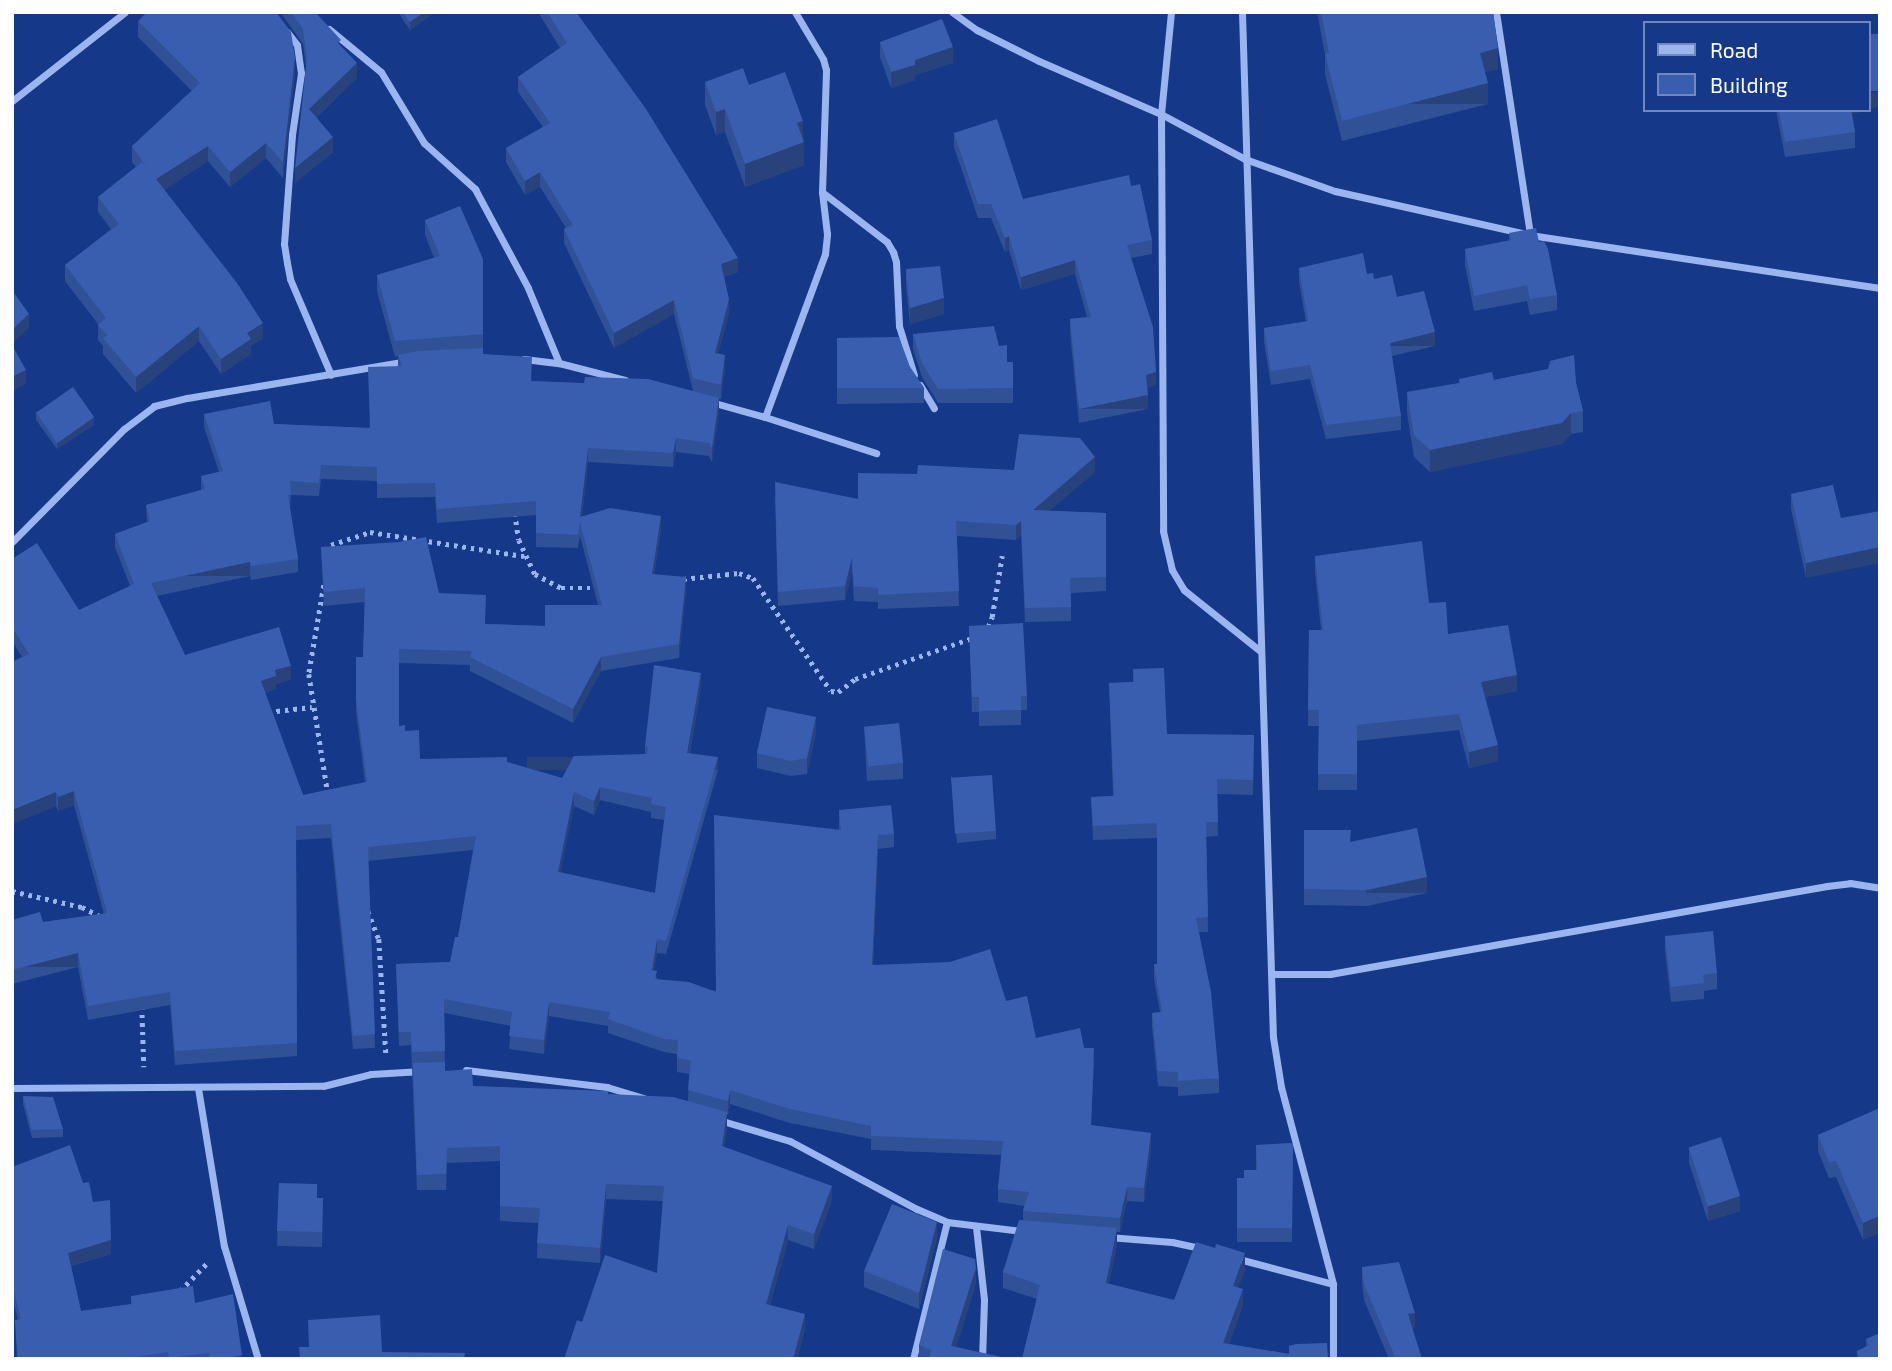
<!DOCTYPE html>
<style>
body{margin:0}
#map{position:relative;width:1892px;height:1371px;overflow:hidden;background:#153888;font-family:"Exo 2",sans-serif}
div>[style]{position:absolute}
.path>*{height:4.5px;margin-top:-2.25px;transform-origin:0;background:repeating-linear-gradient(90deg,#9bb6ef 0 3.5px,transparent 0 8.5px)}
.street>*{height:7px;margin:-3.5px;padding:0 3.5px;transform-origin:3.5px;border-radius:3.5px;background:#9bb6ef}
.wall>*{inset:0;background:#315197}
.shaded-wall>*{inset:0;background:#28427b;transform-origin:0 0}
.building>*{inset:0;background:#395eb0;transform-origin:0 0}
span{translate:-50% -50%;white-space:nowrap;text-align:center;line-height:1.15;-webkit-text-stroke:6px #153888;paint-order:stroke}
.frame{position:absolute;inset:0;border:14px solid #fff;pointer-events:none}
.legend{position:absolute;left:1643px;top:21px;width:228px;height:91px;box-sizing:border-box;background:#153888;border:2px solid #7388b8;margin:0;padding:9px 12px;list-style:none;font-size:21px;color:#fff}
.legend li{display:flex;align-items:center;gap:14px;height:35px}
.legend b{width:35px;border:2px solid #7388b8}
</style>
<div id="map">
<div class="path">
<i style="left:515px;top:513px;width:27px;rotate:82deg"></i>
<i style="left:519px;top:540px;width:38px;rotate:65deg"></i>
<i style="left:535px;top:574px;width:30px;rotate:28deg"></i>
<i style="left:561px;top:588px;width:36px"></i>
<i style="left:330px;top:552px;width:7px;rotate:-82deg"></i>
<i style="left:331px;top:545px;width:41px;rotate:-18.4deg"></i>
<i style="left:370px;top:532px;width:156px;rotate:8.9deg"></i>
<i style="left:683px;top:579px;width:56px;rotate:-6.1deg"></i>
<i style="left:739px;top:573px;width:15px;rotate:20deg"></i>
<i style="left:753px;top:578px;width:137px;rotate:55.4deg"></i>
<i style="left:831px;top:691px;width:7px;rotate:8deg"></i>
<i style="left:838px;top:692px;width:21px;rotate:-37deg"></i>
<i style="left:855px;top:679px;width:124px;rotate:-19.3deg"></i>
<i style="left:324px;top:585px;width:90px;rotate:99.6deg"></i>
<i style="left:309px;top:674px;width:121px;rotate:81deg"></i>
<i style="left:988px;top:627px;width:11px;rotate:-68deg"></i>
<i style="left:992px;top:617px;width:62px;rotate:-80.7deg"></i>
<i style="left:268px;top:712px;width:44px;rotate:-6.5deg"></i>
<i style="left:12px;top:891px;width:72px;rotate:12.9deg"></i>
<i style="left:82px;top:907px;width:22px;rotate:27deg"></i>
<i style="left:368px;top:911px;width:30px;rotate:69deg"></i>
<i style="left:379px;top:939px;width:115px;rotate:86.5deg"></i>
<i style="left:142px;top:1006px;width:61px;rotate:88.1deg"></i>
<i style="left:180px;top:1291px;width:40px;rotate:-46deg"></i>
</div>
<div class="street">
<i style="left:952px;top:12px;width:31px;rotate:36deg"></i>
<i style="left:977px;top:30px;width:69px;rotate:26.6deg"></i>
<i style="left:1039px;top:61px;width:133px;rotate:23.5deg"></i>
<i style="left:1161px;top:114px;width:95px;rotate:28.2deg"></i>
<i style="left:1245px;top:159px;width:96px;rotate:19.6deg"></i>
<i style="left:1335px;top:191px;width:200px;rotate:12.7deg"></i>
<i style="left:1530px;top:235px;width:354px;rotate:8.6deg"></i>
<i style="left:1171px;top:12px;width:102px;rotate:95.6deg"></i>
<i style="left:1161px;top:114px;width:417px;rotate:89.7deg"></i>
<i style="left:1163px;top:531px;width:40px;rotate:77deg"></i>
<i style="left:1172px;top:570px;width:23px;rotate:59deg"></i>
<i style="left:1184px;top:590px;width:96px;rotate:38.7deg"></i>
<i style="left:1242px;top:12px;width:1025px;rotate:88.27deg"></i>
<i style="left:1273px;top:1037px;width:51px;rotate:80.9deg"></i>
<i style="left:1281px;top:1087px;width:204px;rotate:75.2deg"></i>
<i style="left:1333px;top:1284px;width:75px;rotate:90deg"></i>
<i style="left:1496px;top:12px;width:226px;rotate:81.3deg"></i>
<i style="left:329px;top:29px;width:67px;rotate:39.6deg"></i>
<i style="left:381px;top:72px;width:83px;rotate:58.8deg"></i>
<i style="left:424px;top:143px;width:69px;rotate:42deg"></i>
<i style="left:475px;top:189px;width:112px;rotate:61.8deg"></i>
<i style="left:528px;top:288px;width:81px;rotate:67.5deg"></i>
<i style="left:287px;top:32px;width:16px;rotate:52deg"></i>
<i style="left:297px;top:45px;width:28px;rotate:82deg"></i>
<i style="left:301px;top:73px;width:63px;rotate:98.3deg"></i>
<i style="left:292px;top:135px;width:109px;rotate:94.2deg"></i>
<i style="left:284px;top:244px;width:19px;rotate:81deg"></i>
<i style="left:287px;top:263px;width:16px;rotate:79deg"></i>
<i style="left:290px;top:279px;width:104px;rotate:66.9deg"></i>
<i style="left:12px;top:101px;width:144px;rotate:-38.2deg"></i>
<i style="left:822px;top:192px;width:82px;rotate:37.6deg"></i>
<i style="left:887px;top:242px;width:12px;rotate:59deg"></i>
<i style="left:893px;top:252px;width:10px;rotate:73deg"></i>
<i style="left:896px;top:262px;width:64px;rotate:87.3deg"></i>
<i style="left:899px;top:326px;width:51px;rotate:73deg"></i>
<i style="left:524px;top:359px;width:35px;rotate:7deg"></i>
<i style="left:559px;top:363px;width:68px;rotate:14.4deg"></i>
<i style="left:920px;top:385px;width:27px;rotate:59deg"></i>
<i style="left:711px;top:402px;width:56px;rotate:15.5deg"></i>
<i style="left:765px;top:417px;width:174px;rotate:-69.8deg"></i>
<i style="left:825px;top:254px;width:20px;rotate:-84deg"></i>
<i style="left:827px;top:234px;width:42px;rotate:-96.8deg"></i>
<i style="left:822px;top:192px;width:122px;rotate:-88.1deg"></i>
<i style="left:826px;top:70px;width:11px;rotate:-105deg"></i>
<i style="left:823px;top:59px;width:55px;rotate:-120.8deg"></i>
<i style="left:765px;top:417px;width:117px;rotate:18deg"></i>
<i style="left:12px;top:542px;width:159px;rotate:-45.3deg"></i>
<i style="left:124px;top:429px;width:38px;rotate:-37deg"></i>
<i style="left:154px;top:406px;width:34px;rotate:-14deg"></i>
<i style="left:187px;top:398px;width:224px;rotate:-9.5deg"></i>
<i style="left:1273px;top:974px;width:57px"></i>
<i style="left:1330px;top:974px;width:505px;rotate:-10.04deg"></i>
<i style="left:1827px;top:886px;width:23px;rotate:-7deg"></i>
<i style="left:1850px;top:883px;width:30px;rotate:9deg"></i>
<i style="left:466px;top:1070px;width:142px;rotate:6.9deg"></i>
<i style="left:607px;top:1087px;width:39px;rotate:17deg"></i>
<i style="left:12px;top:1088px;width:311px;rotate:-0.4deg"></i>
<i style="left:323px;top:1086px;width:49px;rotate:-14deg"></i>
<i style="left:371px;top:1074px;width:51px;rotate:-3.4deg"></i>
<i style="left:198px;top:1088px;width:160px;rotate:80.7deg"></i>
<i style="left:224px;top:1246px;width:118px;rotate:73.3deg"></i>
<i style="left:719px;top:1120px;width:74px;rotate:16.5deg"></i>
<i style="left:790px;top:1141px;width:144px;rotate:28.2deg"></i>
<i style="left:917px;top:1209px;width:33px;rotate:23deg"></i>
<i style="left:947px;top:1222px;width:77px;rotate:6.8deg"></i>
<i style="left:976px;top:1227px;width:73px;rotate:83.7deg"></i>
<i style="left:984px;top:1300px;width:59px;rotate:91.9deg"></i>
<i style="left:1108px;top:1237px;width:64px;rotate:4.5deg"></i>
<i style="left:1172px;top:1242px;width:33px;rotate:12deg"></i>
<i style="left:1235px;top:1258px;width:101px;rotate:14.9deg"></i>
<i style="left:913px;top:1359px;width:141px;rotate:-76.1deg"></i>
</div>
<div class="wall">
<i style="clip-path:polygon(280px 12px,315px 12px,341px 47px,357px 78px,317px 117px,333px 152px,295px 183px,306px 67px,303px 44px)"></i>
<i style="clip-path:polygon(398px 12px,435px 12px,410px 30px)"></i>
<i style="clip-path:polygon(evenodd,538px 12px,576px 12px,738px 272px,724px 277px,729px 313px,718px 354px,725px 369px,721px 399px,719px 399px,719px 411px,712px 462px,709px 456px,676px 452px,673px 467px,588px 462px,582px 516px,661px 530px,654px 575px,686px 590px,679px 658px,601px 671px,573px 723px,470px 671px,470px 665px,399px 663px,399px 726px,405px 731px,420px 759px,507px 762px,562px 778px,645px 754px,645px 746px,701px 687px,690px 753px,718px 770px,666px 954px,657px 953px,654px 970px,657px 979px,716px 991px,839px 830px,839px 810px,894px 834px,894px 847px,878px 849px,873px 965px,1006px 1001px,1036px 1038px,1084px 1048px,1094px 1062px,1091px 1125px,1151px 1147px,1144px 1202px,1127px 1201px,1120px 1232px,1117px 1232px,1117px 1244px,1109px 1284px,1174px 1300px,1245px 1270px,1238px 1288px,1243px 1305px,1229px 1344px,1289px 1354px,1328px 1359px,1022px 1359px,1037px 1299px,1003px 1288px,1003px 1272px,1023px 1221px,1023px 1211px,1024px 1206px,998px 1202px,998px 1189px,1001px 1155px,871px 1150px,871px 1139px,790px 1123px,730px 1104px,728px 1115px,727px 1114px,727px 1127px,724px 1147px,832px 1201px,814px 1249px,788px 1240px,770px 1305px,805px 1329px,797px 1359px,564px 1359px,582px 1322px,657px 1273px,663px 1201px,606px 1199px,600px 1263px,537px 1258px,538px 1223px,500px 1221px,500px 1161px,447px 1163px,446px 1190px,417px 1190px,411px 1045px,399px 1046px,396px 964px,450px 962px,458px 937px,473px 850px,368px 861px,375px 1048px,353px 1049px,331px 838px,296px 840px,297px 1056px,175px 1065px,170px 1005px,88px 1020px,78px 967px,12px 984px,12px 920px,43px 922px,104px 914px,74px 805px,58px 811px,56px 806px,12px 824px,12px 662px,22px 657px,12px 641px,12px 559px,79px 610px,130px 586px,115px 547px,115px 534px,147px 522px,146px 505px,201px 490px,201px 476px,219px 472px,204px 427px,204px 414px,274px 424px,369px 428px,398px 366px,398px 356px,395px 357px,377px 291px,377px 275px,434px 258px,425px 235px,425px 220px,483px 259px,483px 354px,532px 381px,693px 391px,674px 314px,614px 348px,564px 243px,564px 229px,566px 228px,540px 187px,525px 195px,506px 162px,506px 148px,543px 127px,518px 92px,518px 77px,560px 48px,538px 12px,321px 479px,377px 481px,377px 498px,435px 497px,437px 523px,536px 515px,536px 547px,578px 548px,580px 536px,598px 605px,545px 626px,485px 624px,439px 593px,321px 547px,324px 606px,365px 602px,363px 657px,356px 657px,356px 712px,365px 782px,303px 795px,265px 693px,276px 689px,276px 684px,291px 679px,185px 655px,157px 596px,250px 576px,251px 580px,298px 572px,298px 559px,290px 508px,291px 495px,319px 496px,321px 479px,538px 12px,600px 800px,651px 812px,651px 818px,664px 820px,655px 893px,560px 872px,574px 806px,594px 815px,600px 800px,538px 12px,444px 1013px,511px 1026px,509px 1049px,544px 1054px,549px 1016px,608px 1026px,608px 1033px,664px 1052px,677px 1054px,677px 1072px,689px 1074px,688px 1101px,608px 1094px,473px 1086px,445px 1071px,444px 1013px)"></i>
<i style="clip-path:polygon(1317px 12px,1493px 12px,1498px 69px,1485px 72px,1488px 104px,1342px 141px,1325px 74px,1325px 54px)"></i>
<i style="clip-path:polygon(138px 21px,295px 73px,283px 178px,266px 158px,230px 187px,208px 161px,164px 190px,263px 338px,251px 346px,251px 354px,221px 374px,199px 341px,136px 393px,103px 354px,103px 346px,98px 340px,98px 324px,65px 281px,65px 265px,111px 229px,98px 212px,98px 197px,136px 167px,132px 162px,132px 146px,192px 91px,138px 37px)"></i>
<i style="clip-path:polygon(880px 42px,953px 63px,915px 75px,915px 80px,891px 88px,880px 57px)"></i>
<i style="clip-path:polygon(705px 82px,749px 85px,803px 139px,804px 165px,745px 187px,725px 132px,716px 135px,705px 105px)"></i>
<i style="clip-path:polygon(1776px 110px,1866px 110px,1852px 114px,1855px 132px,1855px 148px,1785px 157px)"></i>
<i style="clip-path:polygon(954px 133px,1023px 199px,1131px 186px,1152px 240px,1152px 254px,1131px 258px,1156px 385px,1147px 388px,1148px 409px,1079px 423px,1070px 333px,1070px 319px,1087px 317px,1075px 274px,1021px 290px,1009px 250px,1005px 252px,991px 218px,978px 218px,954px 147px)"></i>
<i style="clip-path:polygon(1509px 233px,1539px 242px,1557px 295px,1557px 310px,1530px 315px,1527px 301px,1474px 311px,1465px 265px,1465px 249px,1509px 241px)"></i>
<i style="clip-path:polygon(1299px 268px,1367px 274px,1397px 297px,1435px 346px,1392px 356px,1401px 416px,1401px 430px,1326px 439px,1310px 379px,1271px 385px,1264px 342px,1264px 328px,1306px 322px,1299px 282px)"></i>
<i style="clip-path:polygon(906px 269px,944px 314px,910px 324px,906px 285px)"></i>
<i style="clip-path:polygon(913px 334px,999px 346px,1007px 362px,1013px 362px,1013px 403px,938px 403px,922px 377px,913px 349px)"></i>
<i style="clip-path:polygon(837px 338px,910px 367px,924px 388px,924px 403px,837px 404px)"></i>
<i style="clip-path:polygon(1548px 369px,1576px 383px,1583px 411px,1583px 432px,1571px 434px,1562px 444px,1430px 472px,1414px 457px,1407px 413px,1407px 392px,1459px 383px,1459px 379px,1494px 380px)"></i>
<i style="clip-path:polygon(36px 412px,94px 425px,57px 449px,36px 420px)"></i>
<i style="clip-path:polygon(1014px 470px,1095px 472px,1049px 511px,1106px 513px,1106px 591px,1071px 593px,1071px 621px,1025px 622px,1021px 535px,1016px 540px,957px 536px,959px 606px,878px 609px,878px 602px,854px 601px,852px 571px,845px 600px,778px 606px,775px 496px,858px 499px,917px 474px)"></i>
<i style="clip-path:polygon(1833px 485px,1806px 578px,1791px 509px,1791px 494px)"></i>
<i style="clip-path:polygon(1315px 556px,1429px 603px,1448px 634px,1517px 691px,1485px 697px,1498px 761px,1469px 768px,1459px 730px,1357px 741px,1357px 790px,1318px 790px,1319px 726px,1308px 726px,1309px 630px,1321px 630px,1315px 572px)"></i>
<i style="clip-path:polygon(969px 626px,1027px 696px,1027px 710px,1021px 710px,1021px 725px,979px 726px,979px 712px,972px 712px)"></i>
<i style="clip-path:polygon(1133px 669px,1167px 734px,1254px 735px,1253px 795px,1217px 794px,1218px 836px,1206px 837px,1208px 932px,1199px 932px,1219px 1078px,1219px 1093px,1178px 1096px,1178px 1087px,1158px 1086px,1152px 1027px,1152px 1013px,1160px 1012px,1154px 979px,1154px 964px,1157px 964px,1157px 838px,1093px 840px,1091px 797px,1113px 796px,1109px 683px,1133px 682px)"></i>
<i style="clip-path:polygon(864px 726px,903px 763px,903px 779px,867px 781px)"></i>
<i style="clip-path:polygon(816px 732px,807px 774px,791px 776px,757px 768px,757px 753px)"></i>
<i style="clip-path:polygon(951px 776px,996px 831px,996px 839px,957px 843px)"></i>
<i style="clip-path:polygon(1304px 830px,1350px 842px,1427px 893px,1367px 906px,1304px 905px)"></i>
<i style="clip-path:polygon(1665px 936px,1717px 973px,1717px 989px,1704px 991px,1704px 999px,1671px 1002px,1665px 951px)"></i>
<i style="clip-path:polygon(23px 1096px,63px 1129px,63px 1137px,32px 1138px,23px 1104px)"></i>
<i style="clip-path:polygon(1880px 1108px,1863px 1240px,1836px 1177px,1829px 1178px,1818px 1151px,1818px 1135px)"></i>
<i style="clip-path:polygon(1293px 1143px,1292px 1242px,1237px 1242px,1237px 1178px,1244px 1178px,1256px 1170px,1256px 1145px)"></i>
<i style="clip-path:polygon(1689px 1147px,1740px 1211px,1708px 1221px,1689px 1163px)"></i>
<i style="clip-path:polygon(12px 1167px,83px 1183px,93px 1202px,111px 1254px,71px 1266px,81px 1311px,131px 1304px,131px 1296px,195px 1303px,242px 1359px,17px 1359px,15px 1320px,18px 1320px,12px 1297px)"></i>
<i style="clip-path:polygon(279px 1183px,317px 1198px,323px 1198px,322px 1247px,277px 1246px)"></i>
<i style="clip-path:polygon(937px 1238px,919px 1309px,864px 1287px,864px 1271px)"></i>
<i style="clip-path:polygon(1362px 1267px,1415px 1328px,1412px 1329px,1422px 1359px,1389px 1359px,1364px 1300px,1362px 1282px)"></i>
<i style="clip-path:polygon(976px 1284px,956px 1347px,1010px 1359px,919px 1359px,919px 1345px)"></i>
<i style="clip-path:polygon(1866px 1339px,1880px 1359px,1857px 1359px,1857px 1351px,1866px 1347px)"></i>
</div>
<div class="shaded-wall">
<i style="clip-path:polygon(424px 12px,435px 12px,410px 30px,410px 22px)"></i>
<i style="clip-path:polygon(953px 47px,953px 63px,915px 75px,915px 80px,891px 88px,891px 72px,915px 60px)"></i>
<i style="clip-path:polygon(1498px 48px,1498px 69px,1480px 73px,1480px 53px)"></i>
<i style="clip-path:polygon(295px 58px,295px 73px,283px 178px,283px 162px)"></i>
<i style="clip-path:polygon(357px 63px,357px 78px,309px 124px,309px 109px)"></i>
<i style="left:1488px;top:83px;width:21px;height:151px;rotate:90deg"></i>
<i style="clip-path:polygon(1880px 91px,1880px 106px,1869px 109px,1869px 94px)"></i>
<i style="clip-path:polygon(725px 109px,725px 132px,716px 135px,716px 112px)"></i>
<i style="clip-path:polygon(1849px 110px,1866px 110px,1849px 115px)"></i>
<i style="clip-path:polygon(803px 121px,804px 165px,745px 187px,745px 164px,797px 123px)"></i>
<i style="clip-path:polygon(333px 137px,333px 152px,295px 183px,295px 168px)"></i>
<i style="clip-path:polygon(266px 143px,266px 158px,230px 187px,230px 172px)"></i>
<i style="clip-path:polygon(208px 146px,208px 161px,156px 195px,156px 179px)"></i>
<i style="clip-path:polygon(540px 172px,540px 187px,525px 195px,525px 181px)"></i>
<i style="clip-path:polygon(1009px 236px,1009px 250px,1005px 252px,1005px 238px)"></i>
<i style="clip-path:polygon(738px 258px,738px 272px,721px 278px,721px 264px)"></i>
<i style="clip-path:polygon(1075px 260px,1075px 274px,1021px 290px,1021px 277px)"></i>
<i style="clip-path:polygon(944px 298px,944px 314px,910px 324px,910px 308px)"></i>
<i style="clip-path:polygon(729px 299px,729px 313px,715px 367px,715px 353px)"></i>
<i style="clip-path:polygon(674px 300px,674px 314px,614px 348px,614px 333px)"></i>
<i style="clip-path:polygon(29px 314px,29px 328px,12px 344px,12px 330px)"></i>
<i style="clip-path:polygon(263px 323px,263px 338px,251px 346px,251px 354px,221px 374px,221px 359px,247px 333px)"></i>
<i style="clip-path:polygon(199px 326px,199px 341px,136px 393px,136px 377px)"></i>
<i style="left:1435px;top:332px;width:14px;height:46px;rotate:90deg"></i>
<i style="clip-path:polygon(725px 355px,725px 369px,721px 399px,721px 385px)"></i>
<i style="clip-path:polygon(26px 370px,26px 384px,12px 391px,12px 377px)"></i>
<i style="clip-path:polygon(1156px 372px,1156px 385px,1146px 388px,1146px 375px)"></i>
<i style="left:1148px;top:395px;width:14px;height:70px;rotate:90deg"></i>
<i style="clip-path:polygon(719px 398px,719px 411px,712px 462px,712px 448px)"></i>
<i style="clip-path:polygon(1571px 413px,1571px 434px,1562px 444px,1430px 472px,1430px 450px)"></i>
<i style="clip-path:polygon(94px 417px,94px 425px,57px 449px,57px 442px)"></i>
<i style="clip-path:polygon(676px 438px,676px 452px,673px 467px,673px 453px)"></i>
<i style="clip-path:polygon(588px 448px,588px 462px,581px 526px,580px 517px)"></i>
<i style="clip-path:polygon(1095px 457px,1095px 472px,1033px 525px,1033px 510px)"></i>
<i style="clip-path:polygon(661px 516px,661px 530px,652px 588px,652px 574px)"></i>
<i style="clip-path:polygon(1021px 521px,1021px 535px,1016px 540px,1016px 525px)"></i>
<i style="clip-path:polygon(1880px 547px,1880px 563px,1806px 578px,1806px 563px)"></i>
<i style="clip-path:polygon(852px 557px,852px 571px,845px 600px,845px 586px)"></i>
<i style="left:250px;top:562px;width:14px;height:101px;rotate:90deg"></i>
<i style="clip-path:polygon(686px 577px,686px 590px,679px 658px,679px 644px)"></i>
<i style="clip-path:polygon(601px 657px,601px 671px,573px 723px,573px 709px)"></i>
<i style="clip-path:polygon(291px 666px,291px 679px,276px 684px,276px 689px,261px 694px,261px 681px,275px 670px)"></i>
<i style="clip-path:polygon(701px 673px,701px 687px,687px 767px,687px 753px)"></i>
<i style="clip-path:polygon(1517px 675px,1517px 691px,1481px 698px,1481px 682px)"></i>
<i style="clip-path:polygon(816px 717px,816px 732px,807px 774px,807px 758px)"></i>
<i style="clip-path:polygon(1498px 745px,1498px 761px,1469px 768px,1469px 752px)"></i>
<i style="left:718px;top:757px;width:13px;height:191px;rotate:90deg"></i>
<i style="clip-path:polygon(600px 787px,600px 800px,594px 815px,594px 801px)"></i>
<i style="clip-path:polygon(74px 791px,74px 805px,58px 811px,58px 797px)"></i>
<i style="clip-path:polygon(56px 792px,56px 806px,12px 824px,12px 810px)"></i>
<i style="clip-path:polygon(574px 792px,574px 806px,558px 886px,558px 872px)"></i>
<i style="clip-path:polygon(878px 835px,878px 849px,872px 979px,872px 965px)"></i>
<i style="left:1427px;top:877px;width:16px;height:61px;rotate:90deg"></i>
<i style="clip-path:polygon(657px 939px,657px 953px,652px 983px,652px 970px)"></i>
<i style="left:78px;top:953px;width:14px;height:68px;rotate:90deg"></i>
<i style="clip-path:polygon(549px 1002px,549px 1016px,544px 1054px,544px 1040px)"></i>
<i style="clip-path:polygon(730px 1090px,730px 1104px,728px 1115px,728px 1101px)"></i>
<i style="clip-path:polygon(727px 1112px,727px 1127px,722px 1161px,722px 1146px)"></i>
<i style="clip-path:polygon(1151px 1133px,1151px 1147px,1144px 1202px,1144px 1188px)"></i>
<i style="clip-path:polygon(606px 1184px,606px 1199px,600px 1263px,600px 1248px)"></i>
<i style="clip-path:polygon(832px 1186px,832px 1201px,814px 1249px,814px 1234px)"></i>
<i style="clip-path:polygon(1127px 1187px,1127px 1201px,1120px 1232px,1120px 1218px)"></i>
<i style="clip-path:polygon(1740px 1196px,1740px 1211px,1708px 1221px,1708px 1206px)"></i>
<i style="clip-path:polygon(1880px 1216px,1880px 1233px,1863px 1240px,1863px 1223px)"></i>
<i style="clip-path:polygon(937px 1222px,937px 1238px,919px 1309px,919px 1293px)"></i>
<i style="clip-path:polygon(788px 1225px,788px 1240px,766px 1319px,766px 1304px)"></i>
<i style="clip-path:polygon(1117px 1228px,1117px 1244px,1106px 1299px,1106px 1283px)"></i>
<i style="clip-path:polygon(111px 1240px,111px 1254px,68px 1266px,68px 1253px)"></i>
<i style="clip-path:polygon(1245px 1253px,1245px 1270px,1233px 1302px,1233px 1286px)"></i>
<i style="clip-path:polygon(976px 1268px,976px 1284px,952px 1359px,951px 1346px)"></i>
<i style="clip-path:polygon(1243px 1289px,1243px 1305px,1223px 1359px,1223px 1343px)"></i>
<i style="clip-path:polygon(1415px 1313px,1415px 1328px,1408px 1330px,1408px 1314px)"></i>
<i style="clip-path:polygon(805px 1314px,805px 1329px,797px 1359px,793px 1359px)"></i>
<i style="clip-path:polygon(242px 1355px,242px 1359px,223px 1359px)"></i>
</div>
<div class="building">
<i style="clip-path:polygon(147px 12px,276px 12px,291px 32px,295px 58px,283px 162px,266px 143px,230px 172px,208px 146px,156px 179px,237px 283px,263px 323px,247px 333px,251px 339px,221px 359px,199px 326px,136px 377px,103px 338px,107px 335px,98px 325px,106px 318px,65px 265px,119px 224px,98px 197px,142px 162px,147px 168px,132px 146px,200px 83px,138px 21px)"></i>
<i style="clip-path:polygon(291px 12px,315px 12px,341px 40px,338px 43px,357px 63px,309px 109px,333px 137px,295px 168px,307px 58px,303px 29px)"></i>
<i style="clip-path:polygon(403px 12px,424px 12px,410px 22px)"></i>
<i style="clip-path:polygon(547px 12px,576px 12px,646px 109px,738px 258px,721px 264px,729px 299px,715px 353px,725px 355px,721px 385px,693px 378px,674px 300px,614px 333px,564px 229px,573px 225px,540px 172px,525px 181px,506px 148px,550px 123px,518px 77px,567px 43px)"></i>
<i style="clip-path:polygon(1321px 12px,1493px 12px,1498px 48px,1480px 53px,1488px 83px,1342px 121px,1325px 54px,1329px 53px)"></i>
<i style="clip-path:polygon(942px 19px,953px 47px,915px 60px,915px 65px,891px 72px,880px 42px)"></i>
<i style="left:1880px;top:34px;width:57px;height:11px;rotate:90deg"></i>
<i style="clip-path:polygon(743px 68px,749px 85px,785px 72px,803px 121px,797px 123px,804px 142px,745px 164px,725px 109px,716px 112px,705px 82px)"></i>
<i style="clip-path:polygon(1779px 110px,1851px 110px,1855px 132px,1785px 142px)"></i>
<i style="clip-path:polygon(997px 119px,1023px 199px,1129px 175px,1131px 186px,1140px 184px,1152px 240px,1127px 245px,1153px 327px,1156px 372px,1146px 375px,1148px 395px,1079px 409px,1070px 319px,1091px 317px,1075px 260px,1021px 277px,1009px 236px,1005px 238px,991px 204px,978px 204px,954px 133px)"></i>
<i style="clip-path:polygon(460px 206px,483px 259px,483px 334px,395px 341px,377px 275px,440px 256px,425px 220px)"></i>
<i style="clip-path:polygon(1536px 228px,1539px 242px,1544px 241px,1548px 249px,1557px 295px,1530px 299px,1527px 285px,1474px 296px,1465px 249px,1511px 240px,1509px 233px)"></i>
<i style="clip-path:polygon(1363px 253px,1367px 274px,1373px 273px,1374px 279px,1392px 275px,1397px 297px,1424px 291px,1435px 332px,1390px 343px,1401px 416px,1326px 425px,1310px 365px,1271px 371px,1264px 328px,1308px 321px,1299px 268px)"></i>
<i style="clip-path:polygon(940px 266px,944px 298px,910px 308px,906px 269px)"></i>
<i style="clip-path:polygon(12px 290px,29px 314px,12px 330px)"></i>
<i style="clip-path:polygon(994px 326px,999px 346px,1007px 345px,1007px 362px,1013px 362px,1013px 388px,938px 389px,922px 363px,913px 334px)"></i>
<i style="clip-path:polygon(899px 337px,910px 367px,924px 388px,837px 388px,837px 338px)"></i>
<i style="clip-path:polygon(12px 345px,26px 370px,12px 377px)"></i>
<i style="clip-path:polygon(evenodd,483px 348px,483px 354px,532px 357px,531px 381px,584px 383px,585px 377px,648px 379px,719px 398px,712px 448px,709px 443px,676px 438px,673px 453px,588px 448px,580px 517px,610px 508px,661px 516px,652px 574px,686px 577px,679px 644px,601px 657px,573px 709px,470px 657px,472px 651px,399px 649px,399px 726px,405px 725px,405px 731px,419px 730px,420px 759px,507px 757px,507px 762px,562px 778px,574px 756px,647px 754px,648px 747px,645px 746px,654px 665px,701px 673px,687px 753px,718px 757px,666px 941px,657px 939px,652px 970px,657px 971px,655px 979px,689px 982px,716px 992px,714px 815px,841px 830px,839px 810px,891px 805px,894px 834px,878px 835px,872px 965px,950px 962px,990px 949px,1006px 1001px,1027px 996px,1036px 1038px,1080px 1028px,1084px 1048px,1094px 1048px,1091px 1125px,1151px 1133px,1144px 1188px,1127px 1187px,1120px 1218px,1023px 1211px,1029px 1192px,998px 1189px,1003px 1141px,871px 1136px,871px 1126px,790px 1109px,730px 1090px,728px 1101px,688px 1090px,691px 1060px,677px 1058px,678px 1040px,664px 1039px,608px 1019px,610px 1012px,549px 1002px,544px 1040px,509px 1036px,512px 1012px,444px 999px,445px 1051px,412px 1052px,411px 1032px,399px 1032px,396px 964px,450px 962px,455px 937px,458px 937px,476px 836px,368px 847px,375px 1034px,353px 1036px,331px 824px,296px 826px,297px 1043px,175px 1051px,170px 992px,88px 1006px,78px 953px,12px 970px,12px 920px,40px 912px,43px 922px,107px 913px,74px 791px,58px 797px,56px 792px,12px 810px,12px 668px,14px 668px,12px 662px,29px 654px,12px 627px,12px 559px,37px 543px,79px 610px,134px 584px,115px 534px,150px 521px,146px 505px,205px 489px,201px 476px,223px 471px,204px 414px,270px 401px,274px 424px,370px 428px,368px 367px,402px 366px,398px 355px,418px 351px,483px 348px,321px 465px,377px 467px,377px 484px,435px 483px,437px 509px,536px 501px,536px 533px,578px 535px,580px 522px,602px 605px,545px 605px,545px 626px,485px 624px,486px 595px,439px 593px,426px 537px,399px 542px,321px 547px,324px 592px,365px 588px,363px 657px,356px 657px,356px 698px,367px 782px,303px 795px,261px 681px,276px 676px,275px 670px,291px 666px,279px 627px,185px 655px,151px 583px,250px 562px,251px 566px,298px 559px,288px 495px,291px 495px,290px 481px,319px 483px,321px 465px,483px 348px,600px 787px,652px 798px,651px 804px,666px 807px,655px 893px,558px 872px,574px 792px,594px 801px,600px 787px)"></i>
<i style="clip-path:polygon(1574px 355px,1576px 383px,1583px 411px,1571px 413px,1562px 423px,1430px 450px,1414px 435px,1407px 392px,1460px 383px,1459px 379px,1492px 372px,1494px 380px,1548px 369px,1550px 361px)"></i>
<i style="left:73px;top:387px;width:37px;height:45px;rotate:55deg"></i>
<i style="clip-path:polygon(1019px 434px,1080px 438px,1095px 457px,1033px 510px,1106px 513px,1106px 577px,1070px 578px,1071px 607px,1025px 608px,1021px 521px,1016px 525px,956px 521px,959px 591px,878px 595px,878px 588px,854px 586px,852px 557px,845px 586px,778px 592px,775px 482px,858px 499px,858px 473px,917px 474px,918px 465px,1014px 470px)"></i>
<i style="clip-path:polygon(1833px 485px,1841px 518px,1880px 511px,1880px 547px,1806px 563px,1791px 494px)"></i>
<i style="clip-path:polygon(1422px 541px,1429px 603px,1446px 602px,1448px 634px,1508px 625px,1517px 675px,1481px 682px,1498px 745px,1469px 752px,1459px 714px,1357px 725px,1357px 774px,1318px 774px,1319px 710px,1308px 710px,1309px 630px,1323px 630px,1315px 556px)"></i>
<i style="clip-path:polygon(1023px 623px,1027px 696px,1021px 696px,1021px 710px,979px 711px,979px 697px,972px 697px,969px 626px)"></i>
<i style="clip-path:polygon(1164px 668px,1167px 734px,1254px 735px,1253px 780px,1217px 779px,1218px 822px,1206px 822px,1208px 917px,1196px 918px,1211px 992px,1219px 1078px,1178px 1081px,1178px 1072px,1158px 1071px,1152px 1013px,1162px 1012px,1154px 964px,1157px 964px,1157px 823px,1093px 826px,1091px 797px,1114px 796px,1109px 683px,1134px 682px,1133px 669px)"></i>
<i style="clip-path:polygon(767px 707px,816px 717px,807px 758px,791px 761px,757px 753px)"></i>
<i style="left:899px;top:723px;width:40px;height:35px;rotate:84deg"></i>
<i style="left:992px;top:775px;width:56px;height:41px;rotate:86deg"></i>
<i style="clip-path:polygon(1417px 828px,1427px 877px,1367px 890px,1304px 889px,1304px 830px,1351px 830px,1350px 842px)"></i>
<i style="clip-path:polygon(1713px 931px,1717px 973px,1703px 975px,1704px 983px,1671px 987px,1665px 936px)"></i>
<i style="clip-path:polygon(445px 1062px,445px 1071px,472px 1069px,473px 1086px,608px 1091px,608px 1094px,673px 1097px,727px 1112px,722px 1146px,832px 1186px,814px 1234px,788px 1225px,766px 1304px,805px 1314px,793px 1359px,564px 1359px,577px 1320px,582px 1322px,605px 1255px,657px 1273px,664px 1186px,606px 1184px,600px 1248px,537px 1243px,540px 1208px,500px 1206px,500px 1146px,447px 1148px,446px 1174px,417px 1175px,413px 1063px)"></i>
<i style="clip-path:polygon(23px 1096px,53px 1097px,63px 1129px,32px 1130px)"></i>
<i style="clip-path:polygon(1880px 1108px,1880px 1216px,1863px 1223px,1836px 1161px,1829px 1162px,1818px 1135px)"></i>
<i style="left:1721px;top:1137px;width:62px;height:34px;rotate:72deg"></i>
<i style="clip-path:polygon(1293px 1143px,1292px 1228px,1237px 1228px,1237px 1178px,1244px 1178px,1244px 1170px,1257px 1170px,1256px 1145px)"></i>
<i style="clip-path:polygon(70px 1145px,83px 1183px,89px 1182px,93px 1202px,110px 1200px,111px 1240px,68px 1253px,81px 1311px,132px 1304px,131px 1296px,193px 1286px,195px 1303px,233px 1294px,242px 1355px,223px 1359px,210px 1359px,209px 1353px,169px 1358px,168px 1352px,120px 1359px,18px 1359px,15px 1320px,21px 1319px,12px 1284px,12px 1167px)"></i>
<i style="clip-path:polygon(279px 1183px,317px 1184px,317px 1198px,323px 1198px,322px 1232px,277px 1231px)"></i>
<i style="clip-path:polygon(892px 1204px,937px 1222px,919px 1293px,864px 1271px)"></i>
<i style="clip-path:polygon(1019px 1220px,1117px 1228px,1106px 1283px,1174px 1300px,1196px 1242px,1215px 1248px,1216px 1244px,1245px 1253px,1233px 1286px,1243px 1289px,1223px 1343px,1289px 1354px,1289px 1346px,1296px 1344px,1327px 1343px,1328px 1359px,1022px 1359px,1040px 1285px,1003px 1272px)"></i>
<i style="clip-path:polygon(943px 1249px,975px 1259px,976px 1268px,951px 1346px,1010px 1359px,929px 1359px,931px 1350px,919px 1345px)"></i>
<i style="clip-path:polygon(1399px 1262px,1415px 1313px,1408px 1314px,1422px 1359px,1396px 1359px,1364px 1284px,1362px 1267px)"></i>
<i style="clip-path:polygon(380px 1315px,382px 1352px,465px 1353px,464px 1359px,300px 1359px,299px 1347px,309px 1347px,308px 1320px)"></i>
<i style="clip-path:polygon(1880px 1333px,1880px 1359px,1860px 1359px,1857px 1351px,1869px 1345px,1866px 1339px)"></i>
</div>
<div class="frame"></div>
<ul class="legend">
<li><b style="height:9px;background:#9bb6ef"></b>Road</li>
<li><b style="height:19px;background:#395eb0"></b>Building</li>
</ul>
</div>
